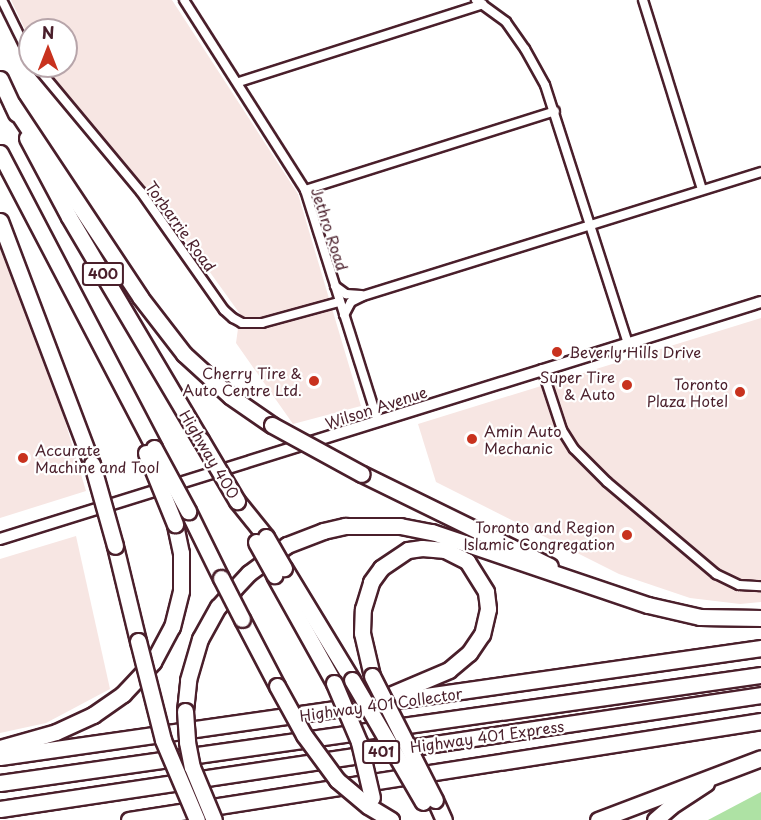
<!DOCTYPE html>
<style>
body{margin:0}
#map{position:relative;width:761px;height:820px;overflow:hidden;background:#fff;font-family:"Playpen Sans",sans-serif}
div>[style]{position:absolute}
.built>*{inset:0;background:#f7e6e3}
.green>*{inset:0;background:#aee2a4}
.roads{filter:drop-shadow(2px 0 #4a1f2b) drop-shadow(-2px 0 #4a1f2b) drop-shadow(0 2px #4a1f2b) drop-shadow(0 -2px #4a1f2b)}
.minor>*{height:8px;margin:-4px;padding:0 4px;transform-origin:4px;border-radius:4px;background:#fff}
.secondary>*{height:10px;margin:-5px;padding:0 5px;transform-origin:5px;border-radius:5px;background:#fff}
.motorway>*{height:15px;margin:-7.5px;padding:0 7.5px;transform-origin:7.5px;border-radius:7.5px;background:#fff}
.bridges{filter:drop-shadow(2px 0 #4a1f2b) drop-shadow(-2px 0 #4a1f2b) drop-shadow(0 2px #4a1f2b) drop-shadow(0 -2px #4a1f2b)}
.motorway-bridge>*{height:15px;margin:-7.5px;padding:0 7.5px;transform-origin:7.5px;border-radius:7.5px;background:#fff}
.dots>*{width:16px;height:16px;translate:-50% -50%;box-sizing:border-box;border:3px solid #fff;border-radius:50%}
span{translate:-50% -50%;white-space:nowrap;text-align:center;line-height:1.15;-webkit-text-stroke:4.5px #fff;paint-order:stroke}
.shield-label span{padding:2px 4px;background:#fff;border:2px solid;border-radius:4px;-webkit-text-stroke-width:0}
.shield-label{font-size:14px;color:#4a1f2b;font-weight:700}
.street-label{font-size:15px;color:#4a1f2b}
.poi-label{font-size:15px;color:#4a1f2b}
.left{translate:0 -50%;text-align:left}
.right{translate:-100% -50%;text-align:right}
.north{position:absolute;left:18px;top:18px;width:60px;height:60px;box-sizing:border-box;background:#fff;border:2px solid #b7a5aa;border-radius:50%;rotate:0deg;font-size:16px;font-weight:700;line-height:24px;text-align:center;color:#4a1f2b}
.north::after{content:'';display:block;margin:auto;width:21px;height:27px;background:#c8321e;clip-path:polygon(50% 0,100% 100%,50% 72%,0 100%)}
</style>
<div id="map">
<div class="built">
<i style="clip-path:polygon(11px 0,172px 0,298px 194px,361px 406px,293px 424px,236px 343px,240px 314px,199px 257px,45px 66px,66px 66px,66px 30px,30px 30px,30px 40px)"></i>
<i style="clip-path:polygon(0 247px,59px 401px,86px 491px,0 518px)"></i>
<i style="clip-path:polygon(761px 318px,761px 602px,740px 604px,690px 598px,619px 574px,436px 482px,418px 424px)"></i>
<i style="clip-path:polygon(76px 536px,110px 689px,46px 723px,0 733px,0 559px)"></i>
</div>
<div class="green">
<i style="clip-path:polygon(761px 792px,761px 820px,708px 820px)"></i>
</div>
<div class="roads">
<div class="minor">
<i style="left:2px;top:0;width:64px;rotate:63.8deg"></i>
<i style="left:184px;top:0;width:225px;rotate:57.5deg"></i>
<i style="left:305px;top:190px;width:243px;rotate:72.5deg"></i>
<i style="left:476px;top:0;width:37px;rotate:36deg"></i>
<i style="left:506px;top:22px;width:33px;rotate:55deg"></i>
<i style="left:525px;top:49px;width:41px;rotate:60.9deg"></i>
<i style="left:545px;top:85px;width:272px;rotate:72.2deg"></i>
<i style="left:643px;top:0;width:198px;rotate:72.7deg"></i>
<i style="left:36px;top:66px;width:164px;rotate:50.2deg"></i>
<i style="left:141px;top:192px;width:144px;rotate:54.9deg"></i>
<i style="left:224px;top:310px;width:12px;rotate:42deg"></i>
<i style="left:233px;top:318px;width:10px;rotate:29deg"></i>
<i style="left:242px;top:323px;width:20px"></i>
<i style="left:262px;top:323px;width:80px;rotate:-15.3deg"></i>
<i style="left:239px;top:82px;width:256px;rotate:-17.7deg"></i>
<i style="left:305px;top:190px;width:262px;rotate:-17.5deg"></i>
<i style="left:335px;top:286px;width:14px;rotate:36deg"></i>
<i style="left:346px;top:294px;width:15px;rotate:4deg"></i>
<i style="left:344px;top:315px;width:15px;rotate:-62deg"></i>
<i style="left:351px;top:302px;width:13px;rotate:-27deg"></i>
<i style="left:363px;top:296px;width:417px;rotate:-17.3deg"></i>
<i style="left:542px;top:369px;width:64px;rotate:71.8deg"></i>
<i style="left:562px;top:430px;width:22px;rotate:58deg"></i>
<i style="left:574px;top:449px;width:47px;rotate:45deg"></i>
<i style="left:607px;top:482px;width:143px;rotate:40.2deg"></i>
<i style="left:716px;top:574px;width:25px;rotate:26deg"></i>
<i style="left:739px;top:585px;width:22px;rotate:3deg"></i>
</div>
<div class="secondary">
<i style="left:0;top:539px;width:797px;rotate:-17.3deg"></i>
</div>
<div class="motorway">
<i style="left:0;top:79px;width:38px;rotate:65deg"></i>
<i style="left:12px;top:104px;width:232px;rotate:56.4deg"></i>
<i style="left:140px;top:297px;width:72px;rotate:52.3deg"></i>
<i style="left:184px;top:354px;width:62px;rotate:42.4deg"></i>
<i style="left:230px;top:396px;width:51px;rotate:34.6deg"></i>
<i style="left:27px;top:138px;width:89px;rotate:62deg"></i>
<i style="left:69px;top:217px;width:259px;rotate:59.4deg"></i>
<i style="left:0;top:153px;width:333px;rotate:62.4deg"></i>
<i style="left:0;top:221px;width:260px;rotate:69.3deg"></i>
<i style="left:362px;top:474px;width:209px;rotate:26.1deg"></i>
<i style="left:237px;top:501px;width:46px;rotate:51.1deg"></i>
<i style="left:188px;top:511px;width:75px;rotate:63.8deg"></i>
<i style="left:115px;top:546px;width:98px;rotate:76.4deg"></i>
<i style="left:284px;top:568px;width:131px;rotate:58.7deg"></i>
<i style="left:274px;top:575px;width:124px;rotate:60.9deg"></i>
<i style="left:242px;top:619px;width:76px;rotate:62.4deg"></i>
<i style="left:372px;top:676px;width:44px;rotate:-103.1deg"></i>
<i style="left:362px;top:633px;width:24px;rotate:-88deg"></i>
<i style="left:363px;top:609px;width:28px;rotate:-73deg"></i>
<i style="left:371px;top:582px;width:17px;rotate:-54deg"></i>
<i style="left:381px;top:568px;width:32px;rotate:-34deg"></i>
<i style="left:408px;top:550px;width:14px;rotate:-8deg"></i>
<i style="left:422px;top:548px;width:23px;rotate:5deg"></i>
<i style="left:445px;top:550px;width:25px;rotate:27deg"></i>
<i style="left:467px;top:561px;width:36px;rotate:58deg"></i>
<i style="left:486px;top:592px;width:17px;rotate:83deg"></i>
<i style="left:488px;top:609px;width:26px;rotate:103deg"></i>
<i style="left:482px;top:634px;width:23px;rotate:124deg"></i>
<i style="left:469px;top:653px;width:26px;rotate:140deg"></i>
<i style="left:449px;top:670px;width:64px;rotate:157deg"></i>
<i style="left:185px;top:711px;width:31px;rotate:-84deg"></i>
<i style="left:188px;top:680px;width:43px;rotate:-73.7deg"></i>
<i style="left:200px;top:639px;width:37px;rotate:-61deg"></i>
<i style="left:218px;top:607px;width:24px;rotate:-48deg"></i>
<i style="left:234px;top:589px;width:22px;rotate:-47deg"></i>
<i style="left:249px;top:573px;width:47px;rotate:-36.4deg"></i>
<i style="left:287px;top:545px;width:39px;rotate:-21deg"></i>
<i style="left:323px;top:531px;width:23px;rotate:-13deg"></i>
<i style="left:345px;top:526px;width:55px"></i>
<i style="left:400px;top:526px;width:33px;rotate:11deg"></i>
<i style="left:432px;top:532px;width:228px;rotate:18.7deg"></i>
<i style="left:648px;top:605px;width:53px;rotate:13deg"></i>
<i style="left:700px;top:617px;width:61px;rotate:0.9deg"></i>
<i style="left:0;top:748px;width:58px;rotate:-15.9deg"></i>
<i style="left:56px;top:732px;width:41px;rotate:-24.7deg"></i>
<i style="left:93px;top:715px;width:37px;rotate:-35deg"></i>
<i style="left:123px;top:694px;width:44px;rotate:-46.8deg"></i>
<i style="left:153px;top:662px;width:40px;rotate:-62deg"></i>
<i style="left:172px;top:627px;width:37px;rotate:-76deg"></i>
<i style="left:181px;top:591px;width:38px;rotate:-90deg"></i>
<i style="left:181px;top:553px;width:30px;rotate:-102deg"></i>
<i style="left:0;top:757px;width:769px;rotate:-8.15deg"></i>
<i style="left:0;top:783px;width:769px;rotate:-8.08deg"></i>
<i style="left:435px;top:800px;width:22px;rotate:66deg"></i>
<i style="left:0;top:809px;width:769px;rotate:-8.52deg"></i>
<i style="left:129px;top:820px;width:640px;rotate:-8.9deg"></i>
<i style="left:598px;top:820px;width:174px;rotate:-20.8deg"></i>
<i style="left:655px;top:820px;width:21px;rotate:-41deg"></i>
<i style="left:671px;top:806px;width:42px;rotate:-33.3deg"></i>
</div>
</div>
<div class="bridges">
<div class="motorway-bridge">
<i style="left:272px;top:425px;width:102px;rotate:28.6deg"></i>
<i style="left:201px;top:440px;width:71px;rotate:59.5deg"></i>
<i style="left:154px;top:448px;width:72px;rotate:61.6deg"></i>
<i style="left:146px;top:453px;width:77px;rotate:67.8deg"></i>
<i style="left:92px;top:464px;width:85px;rotate:74.3deg"></i>
<i style="left:266px;top:537px;width:36px;rotate:60deg"></i>
<i style="left:256px;top:542px;width:38px;rotate:61deg"></i>
<i style="left:221px;top:578px;width:46px;rotate:62.9deg"></i>
<i style="left:138px;top:641px;width:102px;rotate:75.8deg"></i>
<i style="left:163px;top:740px;width:87px;rotate:67deg"></i>
<i style="left:372px;top:676px;width:139px;rotate:63.1deg"></i>
<i style="left:352px;top:680px;width:141px;rotate:59.8deg"></i>
<i style="left:334px;top:683px;width:64px;rotate:67deg"></i>
<i style="left:359px;top:742px;width:57px;rotate:76.9deg"></i>
<i style="left:277px;top:686px;width:56px;rotate:61.1deg"></i>
<i style="left:304px;top:735px;width:56px;rotate:53.7deg"></i>
<i style="left:337px;top:780px;width:40px;rotate:40deg"></i>
<i style="left:368px;top:806px;width:27px;rotate:31deg"></i>
<i style="left:185px;top:711px;width:31px;rotate:86deg"></i>
<i style="left:187px;top:742px;width:25px;rotate:79deg"></i>
<i style="left:192px;top:767px;width:57px;rotate:67.5deg"></i>
</div>
</div>
<div class="dots">
<i style="left:557px;top:352px;background:#c8321e"></i>
<i style="left:314px;top:381px;background:#c8321e"></i>
<i style="left:627px;top:385px;background:#c8321e"></i>
<i style="left:740px;top:392px;background:#c8321e"></i>
<i style="left:472px;top:439px;background:#c8321e"></i>
<i style="left:23px;top:458px;background:#c8321e"></i>
<i style="left:627px;top:535px;background:#c8321e"></i>
</div>
<div class="shield-label">
<span style="left:103px;top:274px">400</span>
<span style="left:381px;top:752px">401</span>
</div>
<div class="street-label">
<span style="left:181px;top:226px;rotate:54deg">Torbarrie Road</span>
<span style="left:330px;top:229px;rotate:72deg">Jethro Road</span>
<span style="left:376px;top:407px;rotate:-18deg">Wilson Avenue</span>
<span style="left:210px;top:454px;rotate:59deg">Highway 400</span>
<span style="left:381px;top:704px;rotate:-8deg">Highway 401 Collector</span>
<span style="left:487px;top:736px;rotate:-8deg">Highway 401 Express</span>
</div>
<div class="poi-label">
<span class="left" style="left:569px;top:352px">Beverly Hills Drive</span>
<span class="right" style="left:302px;top:381px">Cherry Tire &amp;<br>Auto Centre Ltd.</span>
<span class="right" style="left:615px;top:385px">Super Tire<br>&amp; Auto</span>
<span class="right" style="left:728px;top:392px">Toronto<br>Plaza Hotel</span>
<span class="left" style="left:484px;top:439px">Amin Auto<br>Mechanic</span>
<span class="left" style="left:35px;top:458px">Accurate<br>Machine and Tool</span>
<span class="right" style="left:615px;top:535px">Toronto and Region<br>Islamic Congregation</span>
</div>
<div class="north">N</div>
</div>
